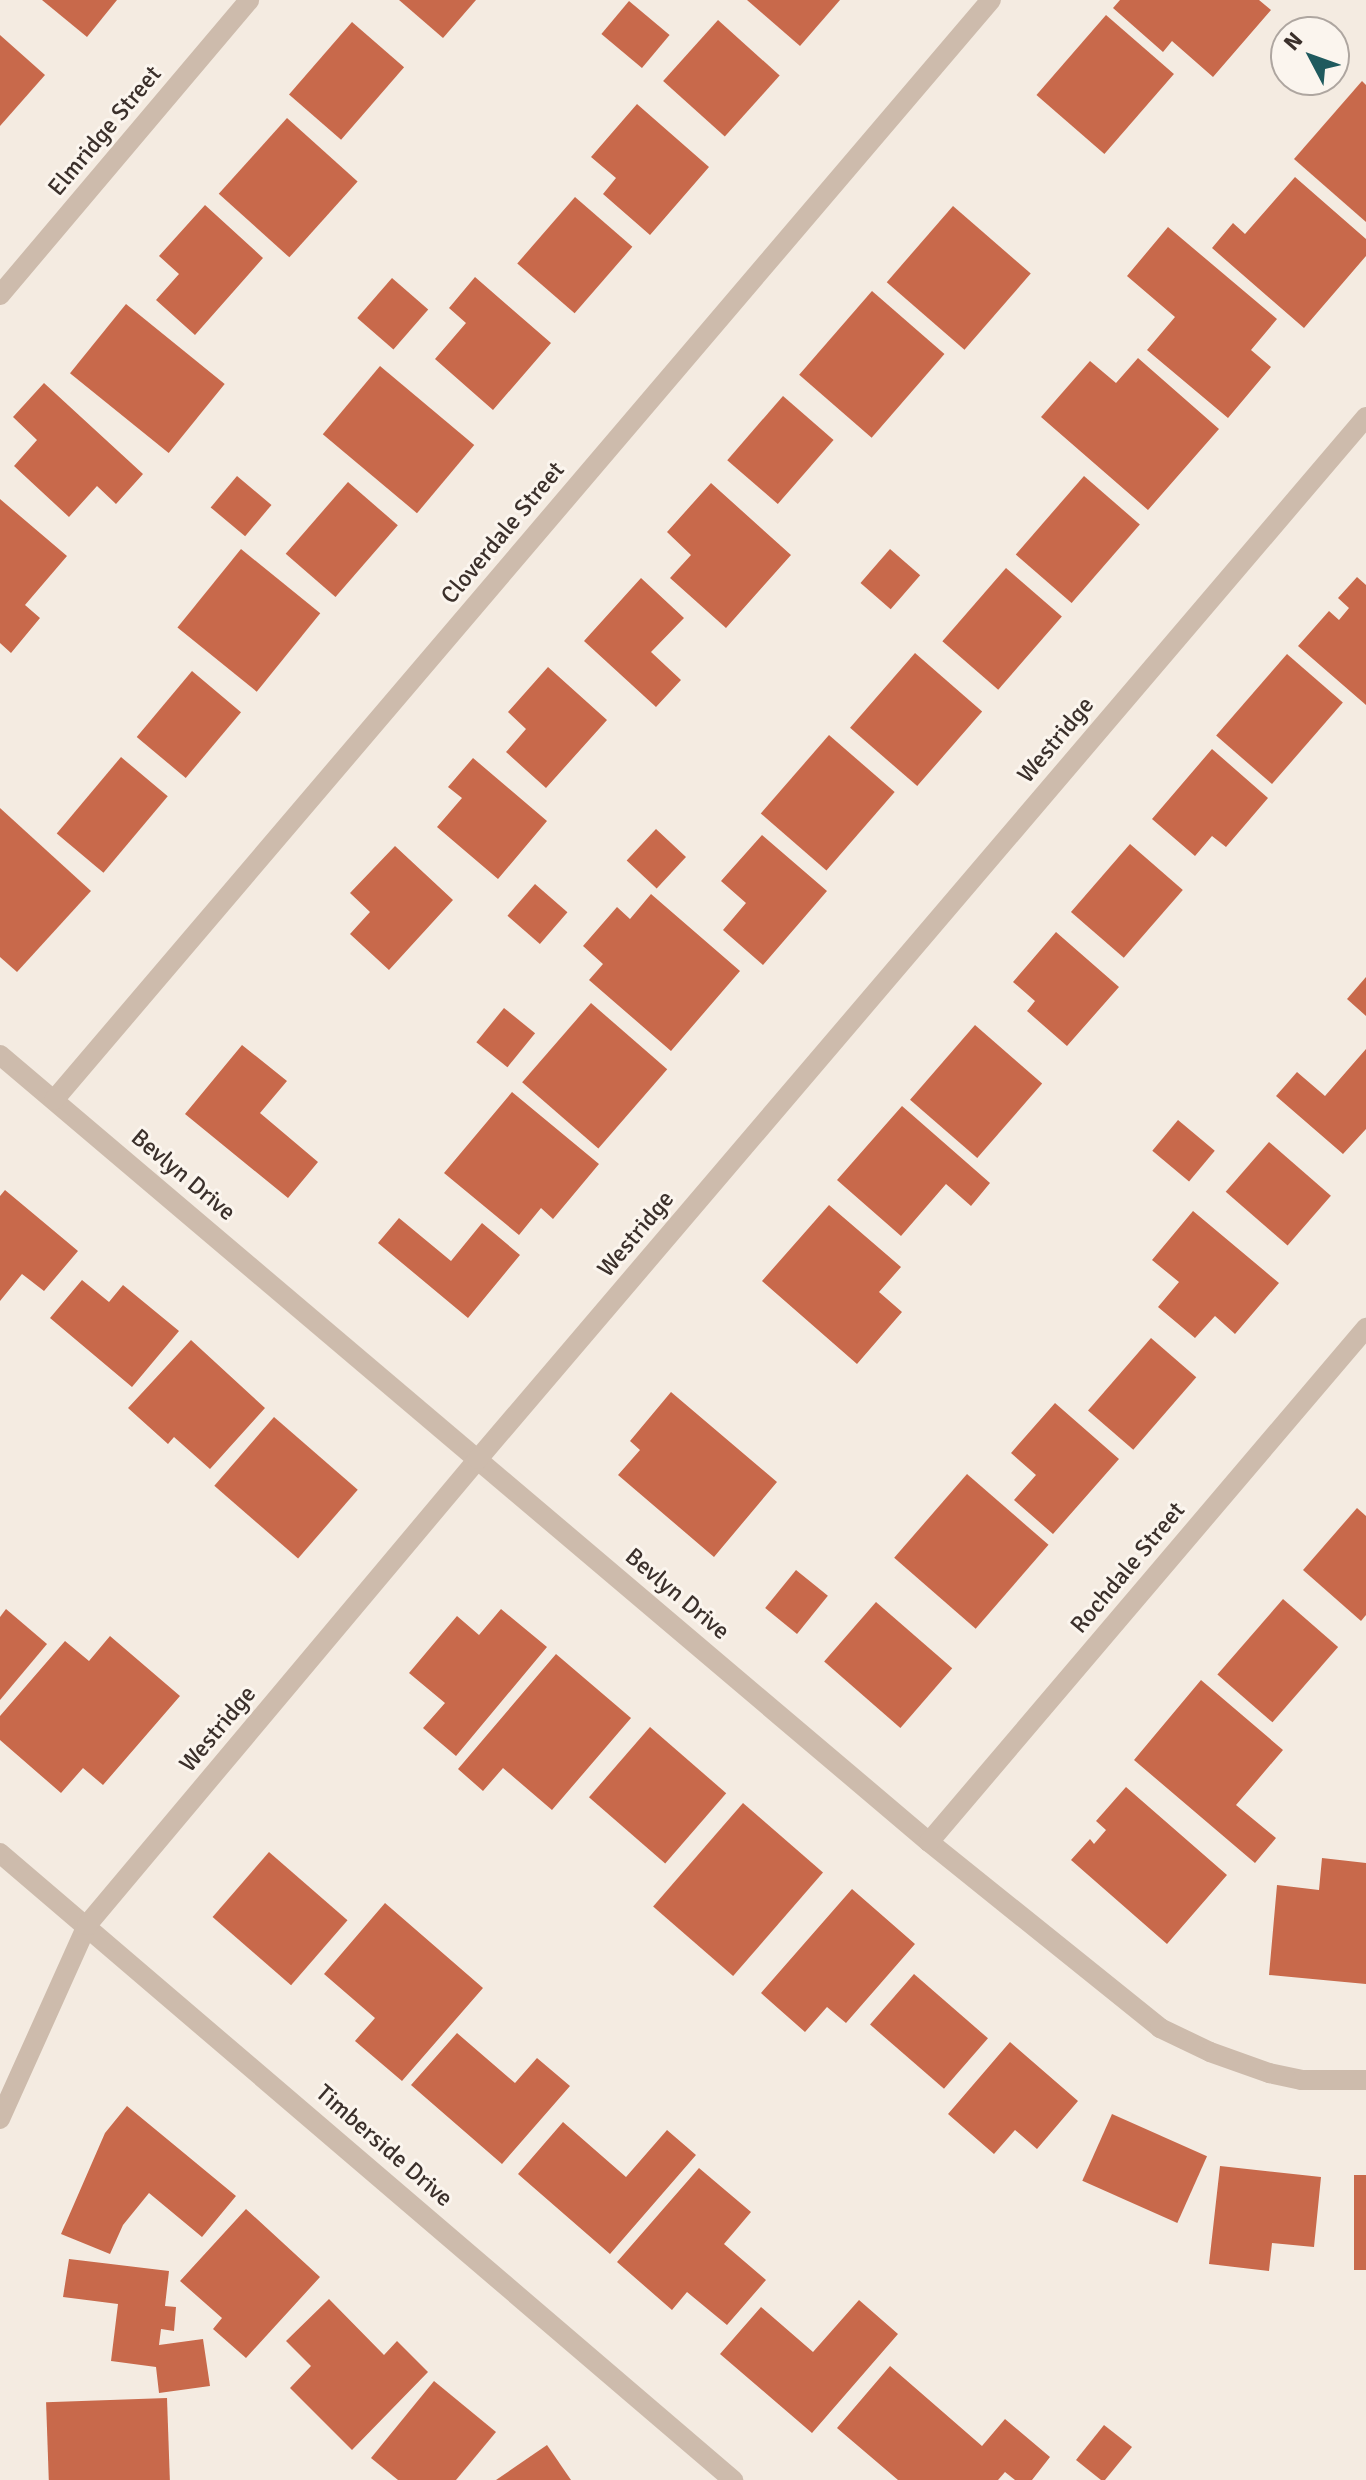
<!DOCTYPE html>
<style>
body{margin:0}
#map{position:relative;width:1366px;height:2480px;overflow:hidden;background:#f4ebe1;font-family:Signika,sans-serif}
div>[style]{position:absolute}
.building>*{inset:0;background:#c8694b;transform-origin:0 0}
.minor>*{height:20px;margin:-10px;padding:0 10px;transform-origin:10px;border-radius:10px;background:#cdbbac}
span{translate:-50% -50%;white-space:nowrap;text-align:center;line-height:1.15;-webkit-text-stroke:6px #fbf5ee;paint-order:stroke}
.street-label{font-size:24px;color:#3b302b}
.north{position:absolute;left:1270px;top:16px;width:80px;height:80px;box-sizing:border-box;background:#fbf5ee;border:2px solid #aea6a0;border-radius:50%;rotate:311deg;font-size:22px;font-weight:700;line-height:32px;text-align:center;color:#3b302b}
.north::after{content:'';display:block;margin:auto;width:28px;height:36px;background:#1f5a5e;clip-path:polygon(50% 0,100% 100%,50% 72%,0 100%)}
</style>
<div id="map">
<div class="building">
<i style="clip-path:polygon(42px 0,117px 0,87px 37px)"></i>
<i style="clip-path:polygon(399px 0,476px 0,443px 38px)"></i>
<i style="clip-path:polygon(747px 0,840px 0,800px 46px)"></i>
<i style="clip-path:polygon(1120px 0,1259px 0,1271px 10px,1213px 77px,1172px 41px,1163px 52px,1113px 8px)"></i>
<i style="left:629px;top:1px;width:53px;height:43px;rotate:40deg"></i>
<i style="left:1106px;top:15px;width:90px;height:106px;rotate:41deg"></i>
<i style="left:718px;top:20px;width:83px;height:82px;rotate:42deg"></i>
<i style="left:352px;top:22px;width:69px;height:96px;rotate:41deg"></i>
<i style="clip-path:polygon(0 35px,45px 75px,0 126px)"></i>
<i style="clip-path:polygon(1362px 81px,1366px 85px,1366px 222px,1294px 159px)"></i>
<i style="clip-path:polygon(637px 104px,709px 167px,650px 235px,603px 194px,616px 178px,591px 157px)"></i>
<i style="left:287px;top:118px;width:95px;height:102px;rotate:42deg"></i>
<i style="clip-path:polygon(1295px 177px,1366px 239px,1366px 256px,1304px 328px,1212px 248px,1233px 223px,1245px 234px)"></i>
<i style="left:575px;top:197px;width:76px;height:88px;rotate:41deg"></i>
<i style="clip-path:polygon(205px 205px,263px 258px,195px 335px,156px 300px,179px 274px,159px 256px)"></i>
<i style="left:953px;top:206px;width:103px;height:101px;rotate:41deg"></i>
<i style="clip-path:polygon(1168px 227px,1277px 319px,1251px 350px,1271px 367px,1228px 418px,1147px 350px,1175px 317px,1127px 276px)"></i>
<i style="clip-path:polygon(475px 277px,551px 343px,493px 410px,435px 359px,466px 323px,449px 308px)"></i>
<i style="left:392px;top:278px;width:48px;height:53px;rotate:41deg"></i>
<i style="left:872px;top:291px;width:96px;height:111px;rotate:41deg"></i>
<i style="left:126px;top:304px;width:127px;height:89px;rotate:39deg"></i>
<i style="clip-path:polygon(1138px 358px,1219px 429px,1148px 510px,1041px 417px,1090px 361px,1116px 383px)"></i>
<i style="left:380px;top:366px;width:123px;height:89px;rotate:40deg"></i>
<i style="clip-path:polygon(44px 383px,143px 474px,116px 504px,97px 486px,69px 517px,14px 466px,37px 440px,13px 417px)"></i>
<i style="left:783px;top:396px;width:67px;height:85px;rotate:41deg"></i>
<i style="left:237px;top:476px;width:45px;height:41px;rotate:40deg"></i>
<i style="left:1084px;top:476px;width:74px;height:104px;rotate:41deg"></i>
<i style="left:348px;top:482px;width:66px;height:95px;rotate:41deg"></i>
<i style="clip-path:polygon(711px 483px,791px 555px,726px 628px,670px 578px,691px 555px,667px 532px)"></i>
<i style="clip-path:polygon(0 499px,67px 556px,25px 605px,40px 618px,11px 653px,0 643px)"></i>
<i style="left:241px;top:549px;width:102px;height:101px;rotate:39deg"></i>
<i style="left:890px;top:549px;width:40px;height:45px;rotate:41deg"></i>
<i style="left:1006px;top:568px;width:74px;height:97px;rotate:41deg"></i>
<i style="clip-path:polygon(1357px 577px,1366px 585px,1366px 705px,1298px 646px,1329px 611px,1339px 620px,1349px 608px,1338px 598px)"></i>
<i style="clip-path:polygon(641px 578px,684px 618px,651px 652px,681px 680px,656px 707px,584px 641px)"></i>
<i style="left:915px;top:653px;width:89px;height:99px;rotate:41deg"></i>
<i style="left:1287px;top:654px;width:74px;height:108px;rotate:41deg"></i>
<i style="clip-path:polygon(548px 667px,607px 720px,546px 788px,506px 752px,526px 729px,508px 712px)"></i>
<i style="left:192px;top:671px;width:64px;height:86px;rotate:40deg"></i>
<i style="left:829px;top:735px;width:87px;height:104px;rotate:41deg"></i>
<i style="clip-path:polygon(1212px 749px,1268px 798px,1226px 847px,1212px 836px,1195px 856px,1152px 819px)"></i>
<i style="left:121px;top:757px;width:61px;height:100px;rotate:40deg"></i>
<i style="clip-path:polygon(473px 758px,547px 821px,498px 879px,437px 827px,462px 798px,448px 787px)"></i>
<i style="clip-path:polygon(0 808px,91px 891px,17px 972px,0 957px)"></i>
<i style="left:656px;top:829px;width:41px;height:43px;rotate:43deg"></i>
<i style="clip-path:polygon(762px 835px,827px 891px,763px 965px,723px 930px,746px 903px,721px 881px)"></i>
<i style="left:1130px;top:844px;width:70px;height:90px;rotate:41deg"></i>
<i style="clip-path:polygon(395px 846px,453px 900px,389px 970px,350px 934px,370px 912px,350px 893px)"></i>
<i style="left:535px;top:884px;width:43px;height:42px;rotate:41deg"></i>
<i style="clip-path:polygon(651px 894px,740px 971px,671px 1051px,589px 980px,603px 964px,583px 946px,617px 907px,630px 919px)"></i>
<i style="clip-path:polygon(1056px 932px,1119px 987px,1067px 1046px,1027px 1011px,1035px 1001px,1013px 982px)"></i>
<i style="clip-path:polygon(1366px 977px,1366px 1016px,1347px 999px)"></i>
<i style="left:591px;top:1003px;width:101px;height:105px;rotate:41deg"></i>
<i style="left:504px;top:1008px;width:40px;height:44px;rotate:39deg"></i>
<i style="left:975px;top:1025px;width:89px;height:99px;rotate:41deg"></i>
<i style="clip-path:polygon(242px 1045px,287px 1081px,260px 1113px,318px 1162px,288px 1198px,185px 1114px)"></i>
<i style="clip-path:polygon(1366px 1049px,1366px 1129px,1343px 1154px,1276px 1096px,1297px 1072px,1325px 1096px)"></i>
<i style="clip-path:polygon(512px 1092px,599px 1164px,553px 1219px,541px 1208px,519px 1235px,444px 1173px)"></i>
<i style="clip-path:polygon(902px 1106px,990px 1183px,971px 1206px,946px 1184px,901px 1236px,837px 1180px)"></i>
<i style="left:1178px;top:1120px;width:48px;height:40px;rotate:40deg"></i>
<i style="left:1269px;top:1142px;width:82px;height:66px;rotate:41deg"></i>
<i style="clip-path:polygon(5px 1190px,78px 1251px,44px 1291px,22px 1274px,0 1301px,0 1196px)"></i>
<i style="clip-path:polygon(829px 1205px,901px 1267px,879px 1292px,902px 1312px,857px 1364px,762px 1281px)"></i>
<i style="clip-path:polygon(1193px 1211px,1279px 1283px,1235px 1334px,1215px 1316px,1195px 1338px,1158px 1307px,1179px 1282px,1152px 1260px)"></i>
<i style="clip-path:polygon(399px 1218px,451px 1261px,482px 1223px,520px 1255px,468px 1318px,378px 1243px)"></i>
<i style="clip-path:polygon(82px 1280px,109px 1302px,123px 1285px,179px 1331px,132px 1387px,50px 1318px)"></i>
<i style="left:1151px;top:1338px;width:60px;height:96px;rotate:41deg"></i>
<i style="clip-path:polygon(191px 1340px,265px 1408px,210px 1469px,174px 1437px,168px 1444px,128px 1408px)"></i>
<i style="clip-path:polygon(671px 1392px,777px 1482px,714px 1557px,618px 1475px,640px 1450px,630px 1441px)"></i>
<i style="clip-path:polygon(1055px 1403px,1119px 1459px,1053px 1534px,1014px 1500px,1036px 1475px,1011px 1453px)"></i>
<i style="left:274px;top:1417px;width:111px;height:91px;rotate:41deg"></i>
<i style="left:967px;top:1474px;width:108px;height:111px;rotate:41deg"></i>
<i style="clip-path:polygon(1357px 1508px,1366px 1516px,1366px 1615px,1361px 1621px,1303px 1570px)"></i>
<i style="left:796px;top:1570px;width:41px;height:49px;rotate:39deg"></i>
<i style="left:1283px;top:1599px;width:73px;height:100px;rotate:41deg"></i>
<i style="left:876px;top:1602px;width:101px;height:79px;rotate:41deg"></i>
<i style="clip-path:polygon(6px 1609px,47px 1644px,0 1700px,0 1617px)"></i>
<i style="clip-path:polygon(501px 1609px,547px 1647px,456px 1756px,423px 1728px,445px 1703px,409px 1673px,457px 1616px,479px 1635px)"></i>
<i style="clip-path:polygon(110px 1636px,180px 1696px,103px 1785px,83px 1768px,61px 1793px,0 1740px,0 1716px,65px 1641px,89px 1661px)"></i>
<i style="clip-path:polygon(556px 1654px,631px 1718px,552px 1810px,503px 1768px,483px 1791px,458px 1769px)"></i>
<i style="clip-path:polygon(1201px 1680px,1283px 1750px,1236px 1805px,1276px 1838px,1255px 1863px,1134px 1760px)"></i>
<i style="left:650px;top:1727px;width:101px;height:93px;rotate:41deg"></i>
<i style="clip-path:polygon(1126px 1787px,1227px 1875px,1167px 1944px,1071px 1860px,1090px 1839px,1094px 1844px,1106px 1830px,1096px 1821px)"></i>
<i style="left:743px;top:1803px;width:106px;height:137px;rotate:41deg"></i>
<i style="left:269px;top:1852px;width:104px;height:86px;rotate:41deg"></i>
<i style="clip-path:polygon(1322px 1858px,1366px 1863px,1366px 1984px,1269px 1975px,1277px 1885px,1319px 1890px)"></i>
<i style="clip-path:polygon(852px 1889px,915px 1944px,846px 2023px,827px 2007px,805px 2032px,761px 1993px)"></i>
<i style="clip-path:polygon(385px 1903px,483px 1988px,402px 2081px,355px 2041px,375px 2018px,324px 1974px)"></i>
<i style="left:914px;top:1974px;width:98px;height:67px;rotate:41deg"></i>
<i style="clip-path:polygon(457px 2033px,515px 2083px,537px 2058px,570px 2086px,502px 2164px,411px 2085px)"></i>
<i style="clip-path:polygon(1010px 2042px,1078px 2101px,1037px 2149px,1015px 2130px,994px 2154px,948px 2114px)"></i>
<i style="clip-path:polygon(127px 2106px,236px 2196px,202px 2237px,149px 2193px,123px 2225px,110px 2254px,61px 2234px,105px 2133px)"></i>
<i style="left:1112px;top:2114px;width:104px;height:73px;rotate:24deg"></i>
<i style="clip-path:polygon(563px 2122px,626px 2177px,667px 2130px,696px 2155px,610px 2254px,518px 2174px)"></i>
<i style="clip-path:polygon(1220px 2166px,1321px 2177px,1314px 2247px,1272px 2243px,1269px 2271px,1209px 2264px)"></i>
<i style="clip-path:polygon(699px 2168px,751px 2212px,724px 2244px,766px 2280px,727px 2325px,687px 2292px,672px 2310px,617px 2262px)"></i>
<i style="left:1354px;top:2175px;width:12px;height:95px"></i>
<i style="clip-path:polygon(246px 2209px,320px 2277px,246px 2358px,213px 2329px,222px 2318px,180px 2281px)"></i>
<i style="clip-path:polygon(69px 2259px,169px 2271px,165px 2306px,176px 2307px,174px 2331px,161px 2329px,159px 2345px,203px 2339px,210px 2386px,159px 2393px,156px 2367px,111px 2361px,118px 2304px,63px 2297px)"></i>
<i style="clip-path:polygon(329px 2299px,384px 2355px,397px 2341px,428px 2372px,352px 2450px,290px 2388px,311px 2366px,286px 2341px)"></i>
<i style="clip-path:polygon(859px 2300px,898px 2334px,812px 2433px,720px 2354px,761px 2307px,813px 2352px)"></i>
<i style="clip-path:polygon(890px 2366px,982px 2446px,1005px 2419px,1050px 2457px,1032px 2480px,1015px 2480px,1005px 2472px,998px 2480px,898px 2480px,837px 2428px)"></i>
<i style="clip-path:polygon(434px 2381px,496px 2432px,456px 2480px,398px 2480px,371px 2458px)"></i>
<i style="left:167px;top:2398px;width:82px;height:121px;rotate:88deg"></i>
<i style="clip-path:polygon(1104px 2425px,1132px 2447px,1105px 2480px,1101px 2480px,1076px 2460px)"></i>
<i style="clip-path:polygon(547px 2445px,571px 2480px,496px 2480px)"></i>
</div>
<div class="minor">
<i style="left:0;top:295px;width:386px;rotate:-49.8deg"></i>
<i style="left:0;top:1055px;width:1218px;rotate:40.27deg"></i>
<i style="left:929px;top:1842px;width:297px;rotate:38.8deg"></i>
<i style="left:1160px;top:2028px;width:55px;rotate:25.6deg"></i>
<i style="left:1210px;top:2052px;width:63px;rotate:19.6deg"></i>
<i style="left:1269px;top:2073px;width:33px;rotate:12deg"></i>
<i style="left:1301px;top:2080px;width:65px"></i>
<i style="left:54px;top:1100px;width:1445px;rotate:-49.58deg"></i>
<i style="left:929px;top:1842px;width:675px;rotate:-49.63deg"></i>
<i style="left:0;top:1853px;width:965px;rotate:40.54deg"></i>
<i style="left:0;top:2119px;width:213px;rotate:-65.8deg"></i>
<i style="left:87px;top:1925px;width:608px;rotate:-50deg"></i>
<i style="left:478px;top:1459px;width:1369px;rotate:-49.56deg"></i>
</div>
<div class="street-label">
<span style="left:105px;top:131px;rotate:-50deg">Elmridge Street</span>
<span style="left:503px;top:533px;rotate:-50deg">Cloverdale Street</span>
<span style="left:1056px;top:740px;rotate:-50deg">Westridge</span>
<span style="left:183px;top:1175px;rotate:40deg">Bevlyn Drive</span>
<span style="left:636px;top:1234px;rotate:-50deg">Westridge</span>
<span style="left:1128px;top:1568px;rotate:-50deg">Rochdale Street</span>
<span style="left:677px;top:1594px;rotate:40deg">Bevlyn Drive</span>
<span style="left:218px;top:1729px;rotate:-50deg">Westridge</span>
<span style="left:384px;top:2146px;rotate:41deg">Timberside Drive</span>
</div>
<div class="north">N</div>
</div>
